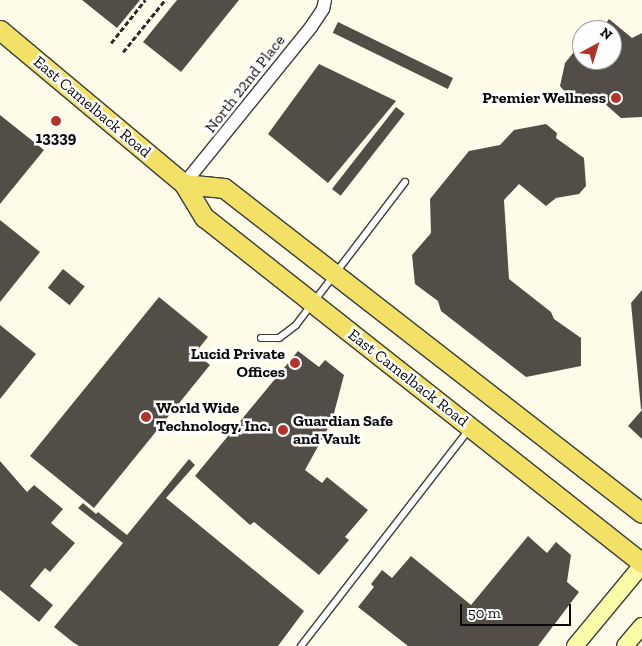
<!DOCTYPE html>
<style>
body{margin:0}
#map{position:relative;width:642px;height:646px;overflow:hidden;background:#fefce9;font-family:"Zilla Slab",serif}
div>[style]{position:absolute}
.building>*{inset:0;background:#524d47;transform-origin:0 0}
.path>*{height:2.5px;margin-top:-1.25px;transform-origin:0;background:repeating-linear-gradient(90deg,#2c2c2c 0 5px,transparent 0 7.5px)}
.roads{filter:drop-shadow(1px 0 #3d3d3d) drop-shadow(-1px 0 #3d3d3d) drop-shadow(0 1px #3d3d3d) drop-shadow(0 -1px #3d3d3d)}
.service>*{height:6px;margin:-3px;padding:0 3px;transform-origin:3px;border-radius:3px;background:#fff}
.minor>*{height:12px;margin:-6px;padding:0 6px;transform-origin:6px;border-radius:6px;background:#fff}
.secondary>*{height:16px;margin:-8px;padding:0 8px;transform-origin:8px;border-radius:8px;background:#fafba7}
.primary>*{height:19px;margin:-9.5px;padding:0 9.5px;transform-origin:9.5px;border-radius:9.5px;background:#f2e165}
.dots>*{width:14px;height:14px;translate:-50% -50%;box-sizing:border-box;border:2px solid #fff;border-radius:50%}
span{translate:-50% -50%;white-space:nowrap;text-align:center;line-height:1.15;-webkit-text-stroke:5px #fff;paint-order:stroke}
.street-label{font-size:16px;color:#0a0a0a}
.poi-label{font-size:16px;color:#0a0a0a;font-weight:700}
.right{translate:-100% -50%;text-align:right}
.left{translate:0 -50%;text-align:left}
.north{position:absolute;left:572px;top:20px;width:50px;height:50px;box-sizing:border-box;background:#fff;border:1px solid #9d9d9d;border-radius:50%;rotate:39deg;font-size:14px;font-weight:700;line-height:20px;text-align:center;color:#0a0a0a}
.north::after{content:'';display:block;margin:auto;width:18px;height:22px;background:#b3342a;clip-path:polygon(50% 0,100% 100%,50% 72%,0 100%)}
.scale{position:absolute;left:460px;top:604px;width:111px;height:22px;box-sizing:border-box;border:2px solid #0a0a0a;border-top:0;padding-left:6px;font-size:15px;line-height:18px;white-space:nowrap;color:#0a0a0a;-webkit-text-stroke:4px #fff;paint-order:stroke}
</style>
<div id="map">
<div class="building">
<i style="clip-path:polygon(82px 0,140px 0,117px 28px)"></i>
<i style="clip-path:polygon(177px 0,239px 0,181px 72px,143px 42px)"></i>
<i style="clip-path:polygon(609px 19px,632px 38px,642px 33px,642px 117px,621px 118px,596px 96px,574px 103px,560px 86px,565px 63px,582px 42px,582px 60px,612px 60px,612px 30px,601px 30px)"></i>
<i style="left:338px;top:22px;width:128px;height:12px;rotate:26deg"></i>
<i style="clip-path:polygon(319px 64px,396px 101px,328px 183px,268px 134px)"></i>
<i style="left:396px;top:107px;width:11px;height:104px;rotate:38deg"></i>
<i style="clip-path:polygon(0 115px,44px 150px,0 204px)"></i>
<i style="clip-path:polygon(546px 124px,557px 133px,556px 138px,584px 158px,586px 186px,579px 194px,556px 198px,546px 206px,519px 184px,504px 200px,509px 279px,551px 312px,554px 319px,581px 338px,581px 366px,526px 377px,441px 311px,438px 301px,415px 284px,412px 255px,431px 233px,430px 199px,469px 151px,500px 145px,514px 130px)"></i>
<i style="clip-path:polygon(0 220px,40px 252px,0 302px)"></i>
<i style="left:63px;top:269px;width:28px;height:24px;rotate:39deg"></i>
<i style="clip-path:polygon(642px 290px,642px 409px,641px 409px,631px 303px)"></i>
<i style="clip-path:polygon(159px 297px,208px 337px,195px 353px,210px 365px,94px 508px,30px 456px)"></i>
<i style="clip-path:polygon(0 325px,36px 354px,0 399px)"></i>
<i style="clip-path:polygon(298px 351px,319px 367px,325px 360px,344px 375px,332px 421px,305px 470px,322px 483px,327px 477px,368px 510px,345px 537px,349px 540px,319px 575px,254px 522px,250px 525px,195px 476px)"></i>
<i style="clip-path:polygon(642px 410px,642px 439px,628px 426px)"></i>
<i style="clip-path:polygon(189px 459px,195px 465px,166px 498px,304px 611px,278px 646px,79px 646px,74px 643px,54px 627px,123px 543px,78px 508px,83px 503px,96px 514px,98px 512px,127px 535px)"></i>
<i style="clip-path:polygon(0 461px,27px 492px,34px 485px,63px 509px,51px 523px,75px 543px,50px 572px,45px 568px,30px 586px,53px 605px,39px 622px,0 590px)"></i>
<i style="clip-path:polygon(528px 536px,547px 553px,556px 542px,571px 555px,567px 582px,579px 592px,538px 646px,408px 646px,358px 607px,374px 587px,371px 584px,382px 570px,392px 578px,411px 556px,471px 605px)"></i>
</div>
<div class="path">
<i style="left:111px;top:43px;width:55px;rotate:-51.7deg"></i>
<i style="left:123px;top:52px;width:67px;rotate:-51.1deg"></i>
</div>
<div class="roads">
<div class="service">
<i style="left:261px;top:338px;width:18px"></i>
<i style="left:279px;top:338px;width:21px;rotate:-37deg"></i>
<i style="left:296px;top:325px;width:180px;rotate:-52.7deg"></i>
<i style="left:301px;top:646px;width:276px;rotate:-52.2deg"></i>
</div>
<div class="minor">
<i style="left:184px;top:184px;width:202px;rotate:-51deg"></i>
<i style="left:311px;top:27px;width:22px;rotate:-56deg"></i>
<i style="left:323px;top:9px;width:9px;rotate:-77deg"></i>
</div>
<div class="secondary">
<i style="left:575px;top:646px;width:105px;rotate:-50.4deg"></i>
<i style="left:625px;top:646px;width:26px;rotate:-50deg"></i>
</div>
<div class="primary">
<i style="left:0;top:30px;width:240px;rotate:39.9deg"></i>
<i style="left:184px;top:184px;width:39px;rotate:59deg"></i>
<i style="left:204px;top:217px;width:558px;rotate:38.31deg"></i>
<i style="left:184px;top:184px;width:40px;rotate:5.7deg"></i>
<i style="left:224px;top:188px;width:529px;rotate:37.87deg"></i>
</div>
</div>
<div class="dots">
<i style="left:616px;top:98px;background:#b3342a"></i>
<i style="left:56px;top:121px;background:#b3342a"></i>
<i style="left:295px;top:363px;background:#b3342a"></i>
<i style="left:146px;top:417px;background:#b3342a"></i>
<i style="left:283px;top:430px;background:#b3342a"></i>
</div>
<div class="street-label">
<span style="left:245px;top:84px;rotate:-52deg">North 22nd Place</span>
<span style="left:92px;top:107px;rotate:40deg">East Camelback Road</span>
<span style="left:408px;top:378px;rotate:38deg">East Camelback Road</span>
</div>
<div class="poi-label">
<span class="right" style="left:606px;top:98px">Premier Wellness</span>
<span style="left:56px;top:138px">13339</span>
<span class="right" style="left:285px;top:363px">Lucid Private<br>Offices</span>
<span class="left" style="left:156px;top:417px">World Wide<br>Technology, Inc.</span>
<span class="left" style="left:293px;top:430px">Guardian Safe<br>and Vault</span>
</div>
<div class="north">N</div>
<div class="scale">50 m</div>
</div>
